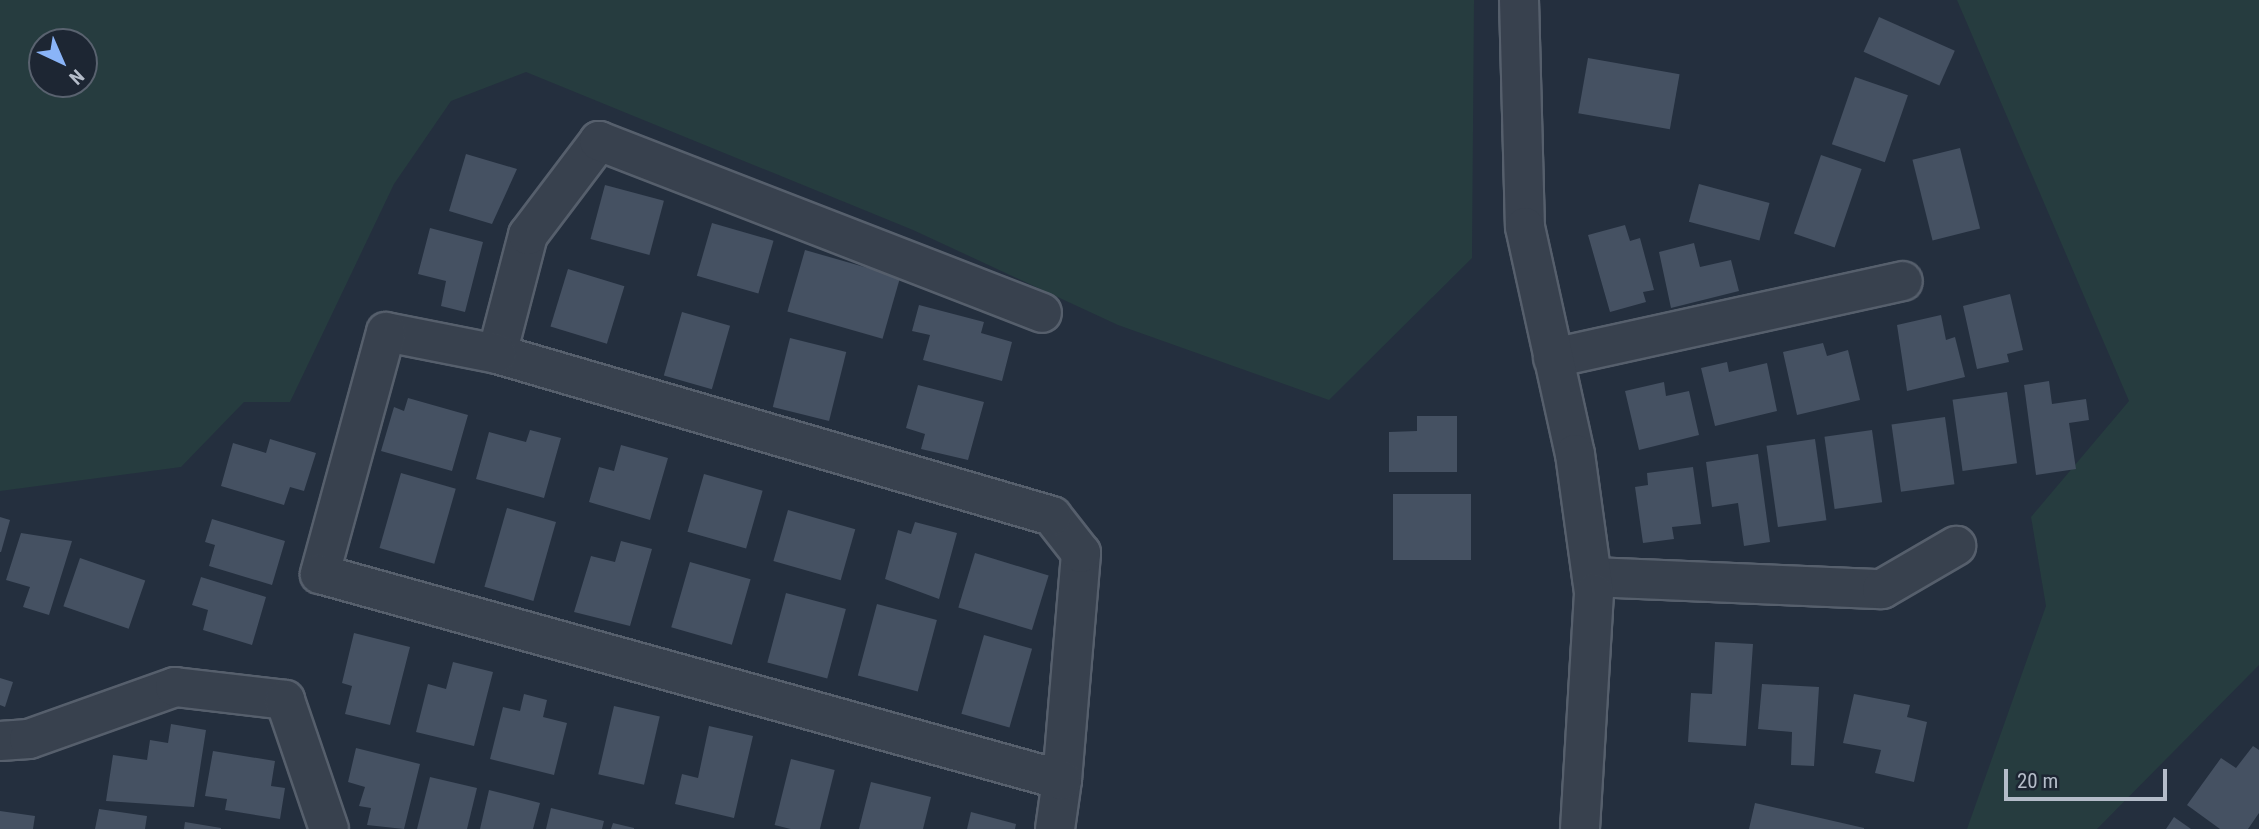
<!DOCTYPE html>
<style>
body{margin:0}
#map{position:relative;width:2259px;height:829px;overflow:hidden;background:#242f3e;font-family:"Roboto Condensed",sans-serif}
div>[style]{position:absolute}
.green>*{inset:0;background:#263c3f}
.building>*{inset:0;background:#455162;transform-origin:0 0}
.roads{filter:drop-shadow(2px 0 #565f6c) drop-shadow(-2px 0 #565f6c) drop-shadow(0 2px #565f6c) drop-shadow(0 -2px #565f6c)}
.minor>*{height:38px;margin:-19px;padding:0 19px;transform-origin:19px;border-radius:19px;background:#38414e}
.tertiary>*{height:38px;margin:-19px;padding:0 19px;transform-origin:19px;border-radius:19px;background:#38414e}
span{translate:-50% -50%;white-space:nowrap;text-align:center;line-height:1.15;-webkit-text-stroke:5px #1d2633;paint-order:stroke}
.north{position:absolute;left:28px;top:28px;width:70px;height:70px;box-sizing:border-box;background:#1d2633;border:2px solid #59626f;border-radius:50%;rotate:136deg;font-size:19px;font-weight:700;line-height:28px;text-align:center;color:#b4bcc9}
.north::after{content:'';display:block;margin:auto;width:24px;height:32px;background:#8ab4f8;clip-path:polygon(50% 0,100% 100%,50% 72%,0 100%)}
.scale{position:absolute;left:2004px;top:769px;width:163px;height:32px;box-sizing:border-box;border:4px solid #b4bcc9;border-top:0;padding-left:9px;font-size:21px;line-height:24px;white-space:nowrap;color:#b4bcc9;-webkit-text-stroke:5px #1d2633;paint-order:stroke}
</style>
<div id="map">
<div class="green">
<i style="clip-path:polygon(evenodd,0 0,1474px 0,1472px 258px,1329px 400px,1118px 325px,913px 230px,526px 72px,451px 101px,394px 184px,290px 402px,244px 402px,181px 467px,0 491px,0 0,84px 42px,84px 84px,42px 84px,42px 42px,84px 42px)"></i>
<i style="clip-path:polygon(1957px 0,2259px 0,2259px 665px,2097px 829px,1967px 829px,2046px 606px,2031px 517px,2129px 401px)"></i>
</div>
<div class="building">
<i style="left:1879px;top:17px;width:83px;height:38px;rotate:24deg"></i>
<i style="left:1588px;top:58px;width:93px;height:56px;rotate:10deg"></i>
<i style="left:1855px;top:77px;width:56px;height:71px;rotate:19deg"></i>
<i style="left:1960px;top:148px;width:83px;height:49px;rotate:76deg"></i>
<i style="clip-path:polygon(466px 154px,517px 169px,492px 224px,449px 211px)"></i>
<i style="left:1821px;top:155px;width:43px;height:83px;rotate:19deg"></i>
<i style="left:1699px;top:184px;width:73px;height:39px;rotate:15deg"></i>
<i style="left:605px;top:185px;width:61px;height:56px;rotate:15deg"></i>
<i style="left:712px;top:223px;width:64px;height:55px;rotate:16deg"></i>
<i style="clip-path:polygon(1625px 225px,1630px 241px,1640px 238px,1654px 290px,1643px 292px,1646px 302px,1610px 312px,1588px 235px)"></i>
<i style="clip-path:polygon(430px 228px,483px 242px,465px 312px,441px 306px,446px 281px,418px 274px)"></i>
<i style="clip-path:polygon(1694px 243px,1700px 267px,1731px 260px,1739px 291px,1671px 308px,1659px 252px)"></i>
<i style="left:805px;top:250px;width:99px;height:64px;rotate:16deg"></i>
<i style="left:568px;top:269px;width:59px;height:60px;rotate:17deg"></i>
<i style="clip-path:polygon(2010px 294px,2023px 350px,2007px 354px,2009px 362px,1977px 369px,1963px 306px)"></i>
<i style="clip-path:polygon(919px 305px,984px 322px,981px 333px,1012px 342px,1002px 381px,923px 360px,930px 335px,912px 331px)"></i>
<i style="left:682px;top:312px;width:50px;height:66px;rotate:16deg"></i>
<i style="clip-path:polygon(1941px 315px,1946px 340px,1955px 337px,1965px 377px,1907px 391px,1897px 325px)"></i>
<i style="left:790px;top:338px;width:58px;height:71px;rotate:14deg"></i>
<i style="clip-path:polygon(1823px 343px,1827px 356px,1848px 350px,1860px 400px,1797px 415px,1783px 352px)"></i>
<i style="clip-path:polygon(1727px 362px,1729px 372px,1767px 363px,1777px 411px,1715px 426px,1701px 368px)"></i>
<i style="clip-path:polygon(2049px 381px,2052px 404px,2086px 399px,2089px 420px,2069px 423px,2076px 469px,2036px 475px,2024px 385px)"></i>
<i style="clip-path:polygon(1664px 382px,1666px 396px,1689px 391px,1699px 435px,1639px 450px,1625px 391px)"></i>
<i style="clip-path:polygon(918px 385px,984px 402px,968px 460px,921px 449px,925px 434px,906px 428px)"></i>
<i style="left:2007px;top:392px;width:72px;height:55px;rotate:82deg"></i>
<i style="clip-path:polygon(408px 398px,468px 415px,452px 471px,381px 451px,394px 407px,404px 411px)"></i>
<i style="clip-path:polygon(1417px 416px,1457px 416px,1457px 472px,1389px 472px,1389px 432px,1417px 431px)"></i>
<i style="left:1945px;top:417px;width:68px;height:54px;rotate:82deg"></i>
<i style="clip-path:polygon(530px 430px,561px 438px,544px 498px,476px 479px,489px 432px,526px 442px)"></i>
<i style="left:1872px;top:430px;width:73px;height:48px;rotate:82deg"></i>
<i style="clip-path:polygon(270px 439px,316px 453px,304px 491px,290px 487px,284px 505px,221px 486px,233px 443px,266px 453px)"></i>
<i style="left:1815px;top:439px;width:82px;height:49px;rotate:82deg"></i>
<i style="clip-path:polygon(621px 445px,668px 458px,650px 520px,589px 502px,599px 467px,614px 471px)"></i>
<i style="clip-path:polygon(1758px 454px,1770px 542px,1744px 546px,1738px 503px,1712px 507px,1706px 462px)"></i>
<i style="clip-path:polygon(1693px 467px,1701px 524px,1672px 527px,1674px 539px,1643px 543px,1635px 487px,1648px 485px,1647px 473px)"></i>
<i style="left:401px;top:473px;width:57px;height:78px;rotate:16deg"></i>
<i style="left:704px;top:474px;width:61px;height:60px;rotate:16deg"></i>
<i style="left:1471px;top:494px;width:66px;height:78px;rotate:90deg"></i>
<i style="left:507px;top:508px;width:51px;height:82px;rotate:16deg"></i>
<i style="left:788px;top:510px;width:70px;height:53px;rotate:16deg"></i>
<i style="clip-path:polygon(0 517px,10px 520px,1px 552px,0 552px)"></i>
<i style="clip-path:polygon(212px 519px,285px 541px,272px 585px,209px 566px,215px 545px,205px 542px)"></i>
<i style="clip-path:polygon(915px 522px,957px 533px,939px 599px,885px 579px,898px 530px,911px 534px)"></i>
<i style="clip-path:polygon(21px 533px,72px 541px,49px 615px,23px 607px,30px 587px,6px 580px)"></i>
<i style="clip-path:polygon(621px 541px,652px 549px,630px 626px,574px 612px,591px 556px,615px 562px)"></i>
<i style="left:975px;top:553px;width:77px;height:57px;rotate:17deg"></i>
<i style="left:80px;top:558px;width:69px;height:51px;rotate:19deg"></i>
<i style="left:690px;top:562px;width:63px;height:68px;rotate:16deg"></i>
<i style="clip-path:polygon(201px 577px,266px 597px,252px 645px,203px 630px,208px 610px,192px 605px)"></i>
<i style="left:786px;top:593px;width:62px;height:72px;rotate:15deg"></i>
<i style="left:877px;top:604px;width:62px;height:74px;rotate:15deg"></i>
<i style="clip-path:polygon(354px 633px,410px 647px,390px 725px,345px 714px,352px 686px,342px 683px)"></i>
<i style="left:984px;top:635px;width:50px;height:82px;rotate:16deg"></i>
<i style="clip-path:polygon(1715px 642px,1753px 644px,1746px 746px,1688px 742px,1691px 693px,1712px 694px)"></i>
<i style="clip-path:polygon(453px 662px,493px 672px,474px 746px,416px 732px,428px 684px,446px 689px)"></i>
<i style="clip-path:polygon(0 678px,13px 682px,5px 707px,0 705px)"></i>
<i style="clip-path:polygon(1762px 684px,1819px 687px,1814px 766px,1791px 765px,1792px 732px,1758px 729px)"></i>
<i style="clip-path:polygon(524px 694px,547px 700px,543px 717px,567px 723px,554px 775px,490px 759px,503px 707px,520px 711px)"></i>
<i style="clip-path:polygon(1854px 694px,1910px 705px,1907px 717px,1927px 722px,1914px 782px,1875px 773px,1881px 750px,1843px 743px)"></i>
<i style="left:614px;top:706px;width:47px;height:70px;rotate:13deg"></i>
<i style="clip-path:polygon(171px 724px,206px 730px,194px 807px,106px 801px,113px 755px,147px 760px,150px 740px,168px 743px)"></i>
<i style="clip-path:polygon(709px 726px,753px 736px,734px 818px,675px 804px,682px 774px,698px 778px)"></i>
<i style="clip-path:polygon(2253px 746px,2259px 750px,2259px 813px,2248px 829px,2220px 829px,2187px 805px,2221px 758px,2236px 768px)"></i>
<i style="clip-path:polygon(356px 748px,420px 764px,404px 829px,367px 825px,371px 808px,359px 806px,365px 787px,348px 782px)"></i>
<i style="clip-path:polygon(213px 751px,275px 761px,271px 786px,285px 788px,280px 819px,225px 810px,227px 799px,205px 796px)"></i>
<i style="left:791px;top:759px;width:45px;height:68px;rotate:14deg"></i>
<i style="clip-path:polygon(430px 777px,477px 788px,467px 829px,417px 829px)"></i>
<i style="clip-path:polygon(871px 782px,931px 797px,923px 829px,859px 829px)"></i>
<i style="clip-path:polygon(489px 790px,540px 803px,533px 829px,480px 829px)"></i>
<i style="clip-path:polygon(1755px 803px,1864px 828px,1864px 829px,1749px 829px)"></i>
<i style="clip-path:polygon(551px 808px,604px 821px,602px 829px,546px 829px)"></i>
<i style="clip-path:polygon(99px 809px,147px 816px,145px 829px,95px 829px)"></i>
<i style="clip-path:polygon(0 811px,35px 816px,33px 829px,0 829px)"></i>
<i style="clip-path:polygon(971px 812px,1016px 824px,1015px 829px,967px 829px)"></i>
<i style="clip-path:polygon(2174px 817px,2191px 829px,2166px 829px)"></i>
<i style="clip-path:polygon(185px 822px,221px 828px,221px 829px,184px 829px)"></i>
<i style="clip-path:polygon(613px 823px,634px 828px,634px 829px,611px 829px)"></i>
</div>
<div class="roads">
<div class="minor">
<i style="left:497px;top:354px;width:123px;rotate:-75.4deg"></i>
<i style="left:528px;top:235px;width:118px;rotate:-52.9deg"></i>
<i style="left:599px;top:141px;width:475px;rotate:21.2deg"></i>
<i style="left:1553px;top:358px;width:358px;rotate:-12.4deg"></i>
<i style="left:1592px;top:577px;width:290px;rotate:2.4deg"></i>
<i style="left:1882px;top:589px;width:86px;rotate:-30.2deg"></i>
<i style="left:0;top:741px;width:29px;rotate:-4deg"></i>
<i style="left:29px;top:739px;width:155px;rotate:-19.6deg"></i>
<i style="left:175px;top:687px;width:111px;rotate:6.7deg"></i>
<i style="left:285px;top:700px;width:136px;rotate:71.2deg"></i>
<i style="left:1055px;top:829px;width:49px;rotate:-81.9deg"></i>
<i style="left:1062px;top:780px;width:228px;rotate:-85.2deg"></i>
<i style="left:1081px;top:553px;width:47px;rotate:-128.1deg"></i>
<i style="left:1052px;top:516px;width:578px;rotate:-163.73deg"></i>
<i style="left:497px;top:354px;width:113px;rotate:-168.8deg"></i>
<i style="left:386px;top:332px;width:251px;rotate:105.3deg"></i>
<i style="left:320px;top:574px;width:770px;rotate:15.52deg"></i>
</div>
<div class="tertiary">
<i style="left:1519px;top:0;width:227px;rotate:88.5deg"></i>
<i style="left:1525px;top:227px;width:232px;rotate:77.6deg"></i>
<i style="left:1575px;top:454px;width:140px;rotate:82.2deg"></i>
<i style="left:1594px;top:593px;width:236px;rotate:93.4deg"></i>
</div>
</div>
<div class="north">N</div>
<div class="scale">20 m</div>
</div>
